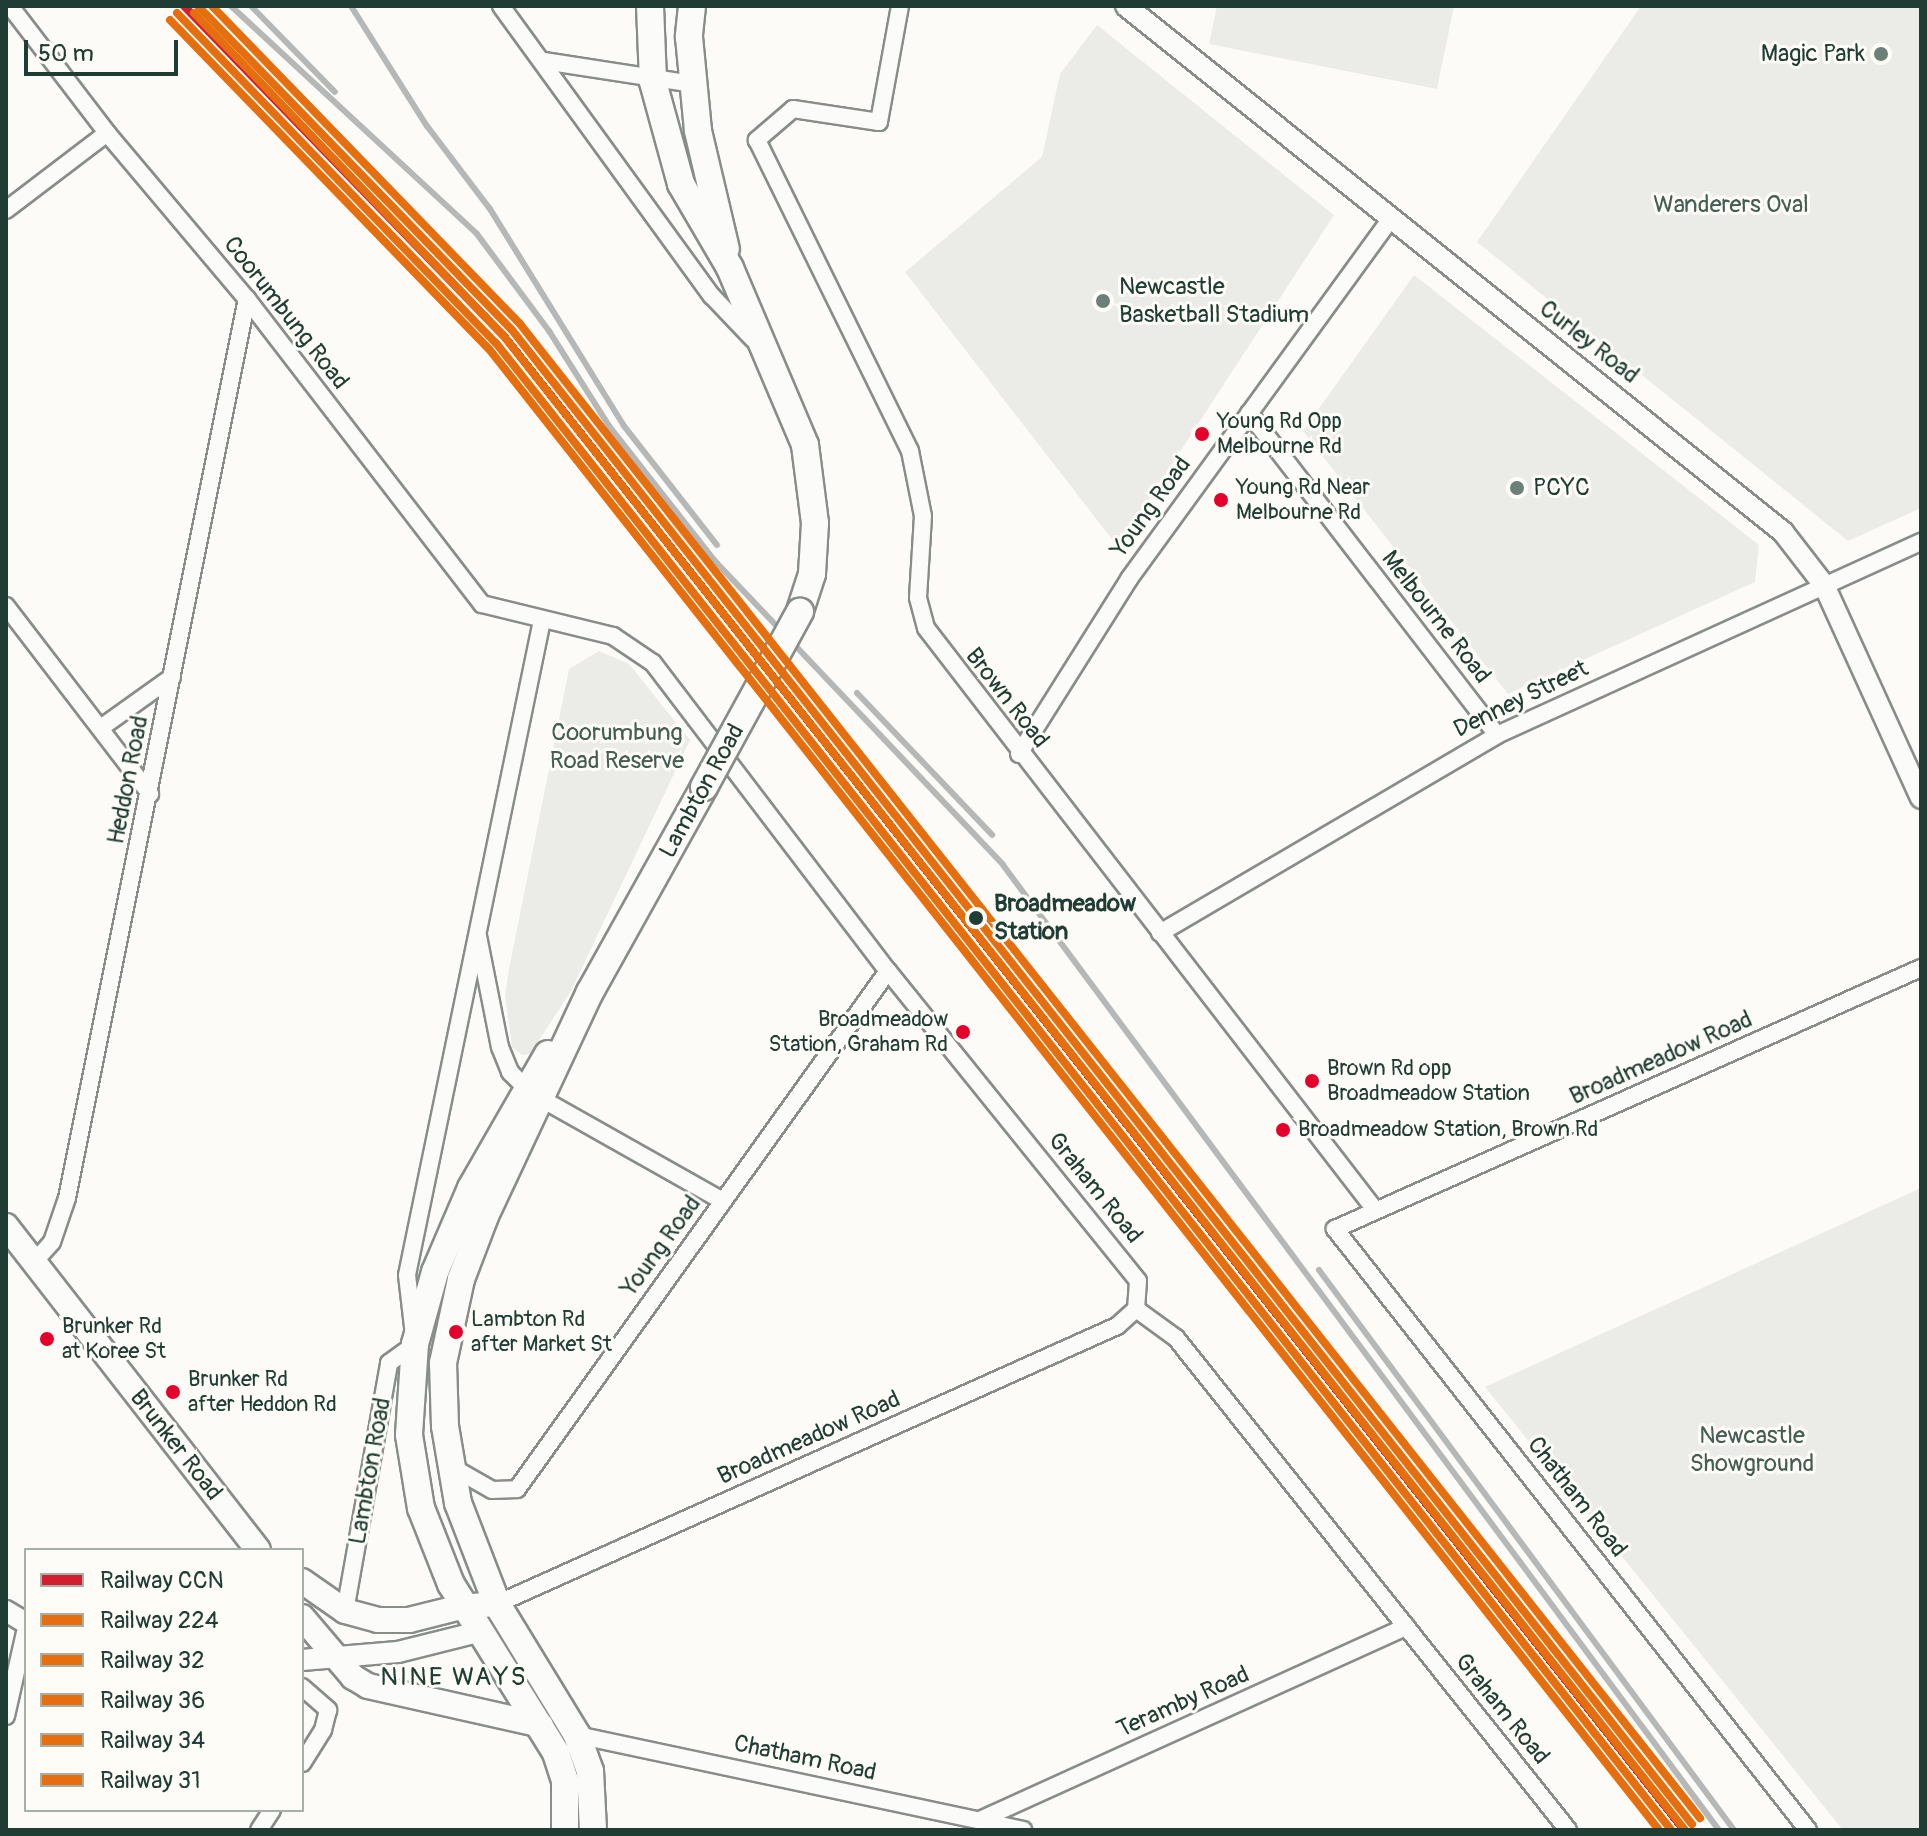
<!DOCTYPE html>
<style>
body{margin:0}
#map{position:relative;width:1927px;height:1836px;overflow:hidden;background:#fcfbf8;font-family:Pangolin,sans-serif}
div>[style]{position:absolute}
.green>*{inset:0;background:#ebece8}
.roads{filter:drop-shadow(2px 0 #888d8a) drop-shadow(-2px 0 #888d8a) drop-shadow(0 2px #888d8a) drop-shadow(0 -2px #888d8a)}
.minor>*{height:16px;margin:-8px;padding:0 8px;transform-origin:8px;border-radius:8px;background:#fbfbf9}
.tertiary>*{height:20px;margin:-10px;padding:0 10px;transform-origin:10px;border-radius:10px;background:#fbfbf9}
.secondary>*{height:24px;margin:-12px;padding:0 12px;transform-origin:12px;border-radius:12px;background:#fbfbf9}
.primary>*{height:26px;margin:-13px;padding:0 13px;transform-origin:13px;border-radius:13px;background:#fbfbf9}
.rail>*{height:6px;margin:-3px;padding:0 3px;transform-origin:3px;border-radius:3px;background:#b5b8b6}
.bridges{filter:drop-shadow(2px 0 #888d8a) drop-shadow(-2px 0 #888d8a) drop-shadow(0 2px #888d8a) drop-shadow(0 -2px #888d8a)}
.primary-bridge>*{height:26px;margin:-13px;padding:0 13px;transform-origin:13px;border-radius:13px;background:#fbfbf9}
.rail-1>*{height:8px;margin:-4px;padding:0 4px;transform-origin:4px;border-radius:4px;background:#d11f2f}
.rail-2>*{height:8px;margin:-4px;padding:0 4px;transform-origin:4px;border-radius:4px;background:#e56e0f}
.rail-3>*{height:8px;margin:-4px;padding:0 4px;transform-origin:4px;border-radius:4px;background:#e56e0f}
.rail-4>*{height:8px;margin:-4px;padding:0 4px;transform-origin:4px;border-radius:4px;background:#e56e0f}
.rail-5>*{height:8px;margin:-4px;padding:0 4px;transform-origin:4px;border-radius:4px;background:#e56e0f}
.rail-6>*{height:8px;margin:-4px;padding:0 4px;transform-origin:4px;border-radius:4px;background:#e56e0f}
.dots>*{width:22px;height:22px;translate:-50% -50%;box-sizing:border-box;border:4px solid #fdfcf7;border-radius:50%}
span{translate:-50% -50%;white-space:nowrap;text-align:center;line-height:1.15;-webkit-text-stroke:6px #fdfcf7;paint-order:stroke}
.bus-label{font-size:22px;color:#1f3d34}
.left{translate:0 -50%;text-align:left}
.right{translate:-100% -50%;text-align:right}
.poi-label{font-size:24px;color:#1f3d34}
.park-label{font-size:24px;color:#455e55}
.street-label{font-size:24px;color:#1f3d34}
.stop-label{font-size:24px;color:#1f3d34;font-weight:700}
.neighbourhood-label{font-size:26px;color:#1f3d34;letter-spacing:2px}
.frame{position:absolute;inset:0;border:8px solid #1f3d34;pointer-events:none}
.legend{position:absolute;left:24px;top:1548px;width:280px;height:264px;box-sizing:border-box;background:#fdfcf7;border:2px solid #a4b0a9;margin:0;padding:10px 14px;list-style:none;font-size:24px;color:#1f3d34}
.legend li{display:flex;align-items:center;gap:16px;height:40px}
.legend b{width:40px;border:2px solid #a4b0a9}
.scale{position:absolute;left:24px;top:40px;width:154px;height:36px;box-sizing:border-box;border:4px solid #1f3d34;border-top:0;padding-left:10px;font-size:24px;line-height:28px;white-space:nowrap;color:#1f3d34;-webkit-text-stroke:6px #fdfcf7;paint-order:stroke}
</style>
<div id="map">
<div class="green">
<i style="clip-path:polygon(1217px 6px,1454px 6px,1437px 89px,1209px 44px)"></i>
<i style="clip-path:polygon(1641px 6px,1921px 6px,1921px 508px,1848px 541px,1477px 242px)"></i>
<i style="clip-path:polygon(1097px 25px,1334px 215px,1118px 547px,905px 272px,1042px 157px,1060px 74px)"></i>
<i style="clip-path:polygon(1414px 275px,1759px 545px,1755px 582px,1508px 694px,1303px 431px)"></i>
<i style="clip-path:polygon(599px 651px,629px 664px,690px 740px,571px 991px,530px 1054px,522px 1055px,512px 1047px,505px 996px,509px 969px,569px 669px)"></i>
<i style="clip-path:polygon(1921px 1188px,1921px 1830px,1843px 1830px,1485px 1387px)"></i>
</div>
<div class="roads">
<div class="minor">
<i style="left:10px;top:6px;width:160px;rotate:52.6deg"></i>
<i style="left:107px;top:133px;width:217px;rotate:49.9deg"></i>
<i style="left:247px;top:299px;width:385px;rotate:52.4deg"></i>
<i style="left:482px;top:604px;width:135px;rotate:13.7deg"></i>
<i style="left:613px;top:636px;width:48px;rotate:34deg"></i>
<i style="left:653px;top:663px;width:387px;rotate:52.7deg"></i>
<i style="left:888px;top:971px;width:398px;rotate:51.1deg"></i>
<i style="left:1138px;top:1281px;width:28px;rotate:94deg"></i>
<i style="left:1136px;top:1309px;width:25px;rotate:138deg"></i>
<i style="left:1117px;top:1326px;width:679px;rotate:155.85deg"></i>
<i style="left:501px;top:6px;width:359px;rotate:54deg"></i>
<i style="left:712px;top:296px;width:59px;rotate:46.4deg"></i>
<i style="left:900px;top:6px;width:118px;rotate:100.3deg"></i>
<i style="left:879px;top:122px;width:87px;rotate:-171.4deg"></i>
<i style="left:793px;top:109px;width:48px;rotate:139.3deg"></i>
<i style="left:757px;top:140px;width:347px;rotate:63.8deg"></i>
<i style="left:910px;top:451px;width:66px;rotate:78.7deg"></i>
<i style="left:923px;top:516px;width:82px;rotate:93.5deg"></i>
<i style="left:918px;top:598px;width:31px;rotate:75deg"></i>
<i style="left:926px;top:628px;width:736px;rotate:52.34deg"></i>
<i style="left:544px;top:61px;width:150px;rotate:8.8deg"></i>
<i style="left:6px;top:210px;width:127px;rotate:-37.3deg"></i>
<i style="left:1249px;top:413px;width:406px;rotate:52.4deg"></i>
<i style="left:6px;top:606px;width:237px;rotate:52.5deg"></i>
<i style="left:102px;top:727px;width:86px;rotate:-35.5deg"></i>
<i style="left:1019px;top:754px;width:207px;rotate:-57.8deg"></i>
<i style="left:1129px;top:579px;width:445px;rotate:-54deg"></i>
<i style="left:1160px;top:933px;width:391px;rotate:-30.4deg"></i>
<i style="left:1497px;top:735px;width:466px;rotate:-24.5deg"></i>
<i style="left:478px;top:936px;width:113px;rotate:78.8deg"></i>
<i style="left:500px;top:1047px;width:27px;rotate:68deg"></i>
<i style="left:510px;top:1072px;width:21px;rotate:45deg"></i>
<i style="left:540px;top:1098px;width:210px;rotate:29.4deg"></i>
<i style="left:35px;top:1261px;width:25px;rotate:-48deg"></i>
<i style="left:52px;top:1242px;width:46px;rotate:-71.2deg"></i>
<i style="left:67px;top:1198px;width:917px;rotate:-78.68deg"></i>
<i style="left:1136px;top:1309px;width:49px;rotate:35.9deg"></i>
<i style="left:1176px;top:1338px;width:629px;rotate:51.45deg"></i>
<i style="left:450px;top:1466px;width:48px;rotate:29.7deg"></i>
<i style="left:492px;top:1490px;width:25px;rotate:-2deg"></i>
<i style="left:517px;top:1489px;width:637px;rotate:-54.39deg"></i>
<i style="left:345px;top:1611px;width:252px;rotate:-79.9deg"></i>
<i style="left:389px;top:1363px;width:32px;rotate:-36deg"></i>
<i style="left:415px;top:1344px;width:69px;rotate:-96.6deg"></i>
<i style="left:407px;top:1275px;width:669px;rotate:-78.35deg"></i>
<i style="left:302px;top:1687px;width:35px;rotate:41deg"></i>
<i style="left:328px;top:1710px;width:21px;rotate:104deg"></i>
<i style="left:323px;top:1730px;width:39px;rotate:122deg"></i>
<i style="left:6px;top:1716px;width:90px;rotate:-77.2deg"></i>
<i style="left:577px;top:1735px;width:456px;rotate:12deg"></i>
<i style="left:980px;top:1820px;width:468px;rotate:-24.4deg"></i>
<i style="left:259px;top:1830px;width:24px;rotate:-57deg"></i>
<i style="left:1808px;top:1830px;width:765px;rotate:-128.2deg"></i>
<i style="left:1335px;top:1229px;width:641px;rotate:-24.01deg"></i>
</div>
<div class="tertiary">
<i style="left:1126px;top:6px;width:842px;rotate:38.68deg"></i>
<i style="left:1783px;top:532px;width:67px;rotate:52.3deg"></i>
<i style="left:1824px;top:585px;width:234px;rotate:65.5deg"></i>
<i style="left:6px;top:1611px;width:23px;rotate:31deg"></i>
<i style="left:302px;top:1660px;width:96px;rotate:-4.8deg"></i>
<i style="left:398px;top:1652px;width:82px;rotate:-14deg"></i>
</div>
<div class="secondary">
<i style="left:6px;top:1226px;width:410px;rotate:52.1deg"></i>
<i style="left:302px;top:1581px;width:52px;rotate:34.9deg"></i>
<i style="left:345px;top:1611px;width:34px;rotate:15deg"></i>
<i style="left:378px;top:1620px;width:31px"></i>
<i style="left:409px;top:1620px;width:54px;rotate:-14deg"></i>
<i style="left:461px;top:1607px;width:36px;rotate:-5deg"></i>
<i style="left:302px;top:1617px;width:79px;rotate:49.6deg"></i>
<i style="left:353px;top:1677px;width:17px;rotate:31deg"></i>
<i style="left:368px;top:1686px;width:177px;rotate:12.7deg"></i>
</div>
<div class="primary">
<i style="left:650px;top:6px;width:76px;rotate:87.7deg"></i>
<i style="left:653px;top:82px;width:106px;rotate:74.6deg"></i>
<i style="left:681px;top:184px;width:97px;rotate:59.7deg"></i>
<i style="left:730px;top:268px;width:192px;rotate:67deg"></i>
<i style="left:805px;top:445px;width:79px;rotate:82.7deg"></i>
<i style="left:815px;top:523px;width:51px;rotate:93.4deg"></i>
<i style="left:812px;top:574px;width:40px;rotate:108deg"></i>
<i style="left:692px;top:6px;width:31px;rotate:96deg"></i>
<i style="left:689px;top:37px;width:94px;rotate:84.5deg"></i>
<i style="left:698px;top:131px;width:121px;rotate:76.7deg"></i>
<i style="left:548px;top:1054px;width:155px;rotate:119.9deg"></i>
<i style="left:471px;top:1188px;width:91px;rotate:113.2deg"></i>
<i style="left:435px;top:1272px;width:75px;rotate:105.5deg"></i>
<i style="left:415px;top:1344px;width:91px;rotate:93.8deg"></i>
<i style="left:409px;top:1435px;width:74px;rotate:80.7deg"></i>
<i style="left:421px;top:1508px;width:82px;rotate:68.5deg"></i>
<i style="left:451px;top:1584px;width:199px;rotate:58.1deg"></i>
<i style="left:556px;top:1753px;width:29px;rotate:72deg"></i>
<i style="left:565px;top:1781px;width:49px;rotate:90deg"></i>
<i style="left:593px;top:1830px;width:59px;rotate:-92.9deg"></i>
<i style="left:590px;top:1771px;width:38px;rotate:-110deg"></i>
<i style="left:577px;top:1735px;width:153px;rotate:-121.4deg"></i>
<i style="left:497px;top:1604px;width:108px;rotate:-111.1deg"></i>
<i style="left:458px;top:1503px;width:78px;rotate:-99.6deg"></i>
<i style="left:445px;top:1426px;width:63px;rotate:-91.8deg"></i>
<i style="left:443px;top:1363px;width:86px;rotate:-77.9deg"></i>
<i style="left:461px;top:1279px;width:67px;rotate:-69.1deg"></i>
<i style="left:485px;top:1216px;width:247px;rotate:-64.9deg"></i>
<i style="left:590px;top:992px;width:235px;rotate:-60.9deg"></i>
</div>
</div>
<div class="rail">
<i style="left:231px;top:6px;width:335px;rotate:42.8deg"></i>
<i style="left:477px;top:234px;width:121px;rotate:53.4deg"></i>
<i style="left:549px;top:331px;width:112px;rotate:57.7deg"></i>
<i style="left:609px;top:426px;width:170px;rotate:51.9deg"></i>
<i style="left:714px;top:560px;width:420px;rotate:46.5deg"></i>
<i style="left:1003px;top:865px;width:1202px;rotate:53.43deg"></i>
<i style="left:251px;top:6px;width:120px;rotate:45.7deg"></i>
<i style="left:351px;top:6px;width:142px;rotate:57.7deg"></i>
<i style="left:427px;top:126px;width:104px;rotate:52.8deg"></i>
<i style="left:490px;top:209px;width:255px;rotate:58.3deg"></i>
<i style="left:624px;top:426px;width:151px;rotate:52deg"></i>
<i style="left:857px;top:693px;width:196px;rotate:46.4deg"></i>
<i style="left:1319px;top:1270px;width:697px;rotate:53.46deg"></i>
</div>
<div class="bridges">
<div class="primary-bridge">
<i style="left:704px;top:787px;width:200px;rotate:-61.3deg"></i>
</div>
</div>
<div class="rail-1">
<i style="left:184px;top:6px;width:460px;rotate:45.9deg"></i>
<i style="left:504px;top:336px;width:1904px;rotate:51.7deg"></i>
</div>
<div class="rail-2">
<i style="left:177px;top:13px;width:459px;rotate:46deg"></i>
<i style="left:496px;top:343px;width:1895px;rotate:51.68deg"></i>
</div>
<div class="rail-3">
<i style="left:198px;top:6px;width:451px;rotate:45.9deg"></i>
<i style="left:512px;top:330px;width:1904px;rotate:51.7deg"></i>
</div>
<div class="rail-4">
<i style="left:170px;top:20px;width:458px;rotate:45.9deg"></i>
<i style="left:489px;top:349px;width:1887px;rotate:51.69deg"></i>
</div>
<div class="rail-5">
<i style="left:212px;top:6px;width:443px;rotate:45.9deg"></i>
<i style="left:520px;top:324px;width:1904px;rotate:51.7deg"></i>
</div>
<div class="rail-6">
<i style="left:194px;top:13px;width:446px;rotate:46.2deg"></i>
<i style="left:503px;top:335px;width:1906px;rotate:51.67deg"></i>
</div>
<div class="dots">
<i style="left:1881px;top:54px;background:#6c8079"></i>
<i style="left:1103px;top:301px;background:#6c8079"></i>
<i style="left:1202px;top:434px;background:#e4002b"></i>
<i style="left:1517px;top:488px;background:#6c8079"></i>
<i style="left:1221px;top:500px;background:#e4002b"></i>
<i style="left:976px;top:918px;background:#1f3d34"></i>
<i style="left:963px;top:1032px;background:#e4002b"></i>
<i style="left:1312px;top:1081px;background:#e4002b"></i>
<i style="left:1283px;top:1130px;background:#e4002b"></i>
<i style="left:456px;top:1332px;background:#e4002b"></i>
<i style="left:47px;top:1339px;background:#e4002b"></i>
<i style="left:173px;top:1392px;background:#e4002b"></i>
</div>
<div class="bus-label">
<span class="left" style="left:1217px;top:434px">Young Rd Opp<br>Melbourne Rd</span>
<span class="left" style="left:1236px;top:500px">Young Rd Near<br>Melbourne Rd</span>
<span class="right" style="left:948px;top:1032px">Broadmeadow<br>Station, Graham Rd</span>
<span class="left" style="left:1327px;top:1081px">Brown Rd opp<br>Broadmeadow Station</span>
<span class="left" style="left:1298px;top:1130px">Broadmeadow Station, Brown Rd</span>
<span class="left" style="left:471px;top:1332px">Lambton Rd<br>after Market St</span>
<span class="left" style="left:62px;top:1339px">Brunker Rd<br>at Koree St</span>
<span class="left" style="left:188px;top:1392px">Brunker Rd<br>after Heddon Rd</span>
</div>
<div class="poi-label">
<span class="right" style="left:1865px;top:54px">Magic Park</span>
<span class="left" style="left:1119px;top:301px">Newcastle<br>Basketball Stadium</span>
<span class="left" style="left:1533px;top:488px">PCYC</span>
</div>
<div class="park-label">
<span style="left:1731px;top:205px">Wanderers Oval</span>
<span style="left:617px;top:747px">Coorumbung<br>Road Reserve</span>
<span style="left:1752px;top:1450px">Newcastle<br>Showground</span>
</div>
<div class="street-label">
<span style="left:286px;top:313px;rotate:52deg">Coorumbung Road</span>
<span style="left:1589px;top:342px;rotate:38deg">Curley Road</span>
<span style="left:1151px;top:507px;rotate:-54deg">Young Road</span>
<span style="left:1436px;top:617px;rotate:52deg">Melbourne Road</span>
<span style="left:1007px;top:698px;rotate:52deg">Brown Road</span>
<span style="left:1521px;top:699px;rotate:-26deg">Denney Street</span>
<span style="left:128px;top:780px;rotate:-79deg">Heddon Road</span>
<span style="left:702px;top:791px;rotate:-61deg">Lambton Road</span>
<span style="left:1661px;top:1058px;rotate:-24deg">Broadmeadow Road</span>
<span style="left:1095px;top:1188px;rotate:51deg">Graham Road</span>
<span style="left:661px;top:1246px;rotate:-54deg">Young Road</span>
<span style="left:809px;top:1438px;rotate:-24deg">Broadmeadow Road</span>
<span style="left:176px;top:1445px;rotate:52deg">Brunker Road</span>
<span style="left:370px;top:1471px;rotate:-80deg">Lambton Road</span>
<span style="left:1577px;top:1497px;rotate:52deg">Chatham Road</span>
<span style="left:1183px;top:1702px;rotate:-24deg">Teramby Road</span>
<span style="left:1502px;top:1709px;rotate:51deg">Graham Road</span>
<span style="left:805px;top:1758px;rotate:12deg">Chatham Road</span>
</div>
<div class="stop-label">
<span class="left" style="left:994px;top:918px">Broadmeadow<br>Station</span>
</div>
<div class="neighbourhood-label">
<span style="left:454px;top:1678px">NINE WAYS</span>
</div>
<div class="frame"></div>
<ul class="legend">
<li><b style="height:10px;background:#d11f2f"></b>Railway CCN</li>
<li><b style="height:10px;background:#e56e0f"></b>Railway 224</li>
<li><b style="height:10px;background:#e56e0f"></b>Railway 32</li>
<li><b style="height:10px;background:#e56e0f"></b>Railway 36</li>
<li><b style="height:10px;background:#e56e0f"></b>Railway 34</li>
<li><b style="height:10px;background:#e56e0f"></b>Railway 31</li>
</ul>
<div class="scale">50 m</div>
</div>
